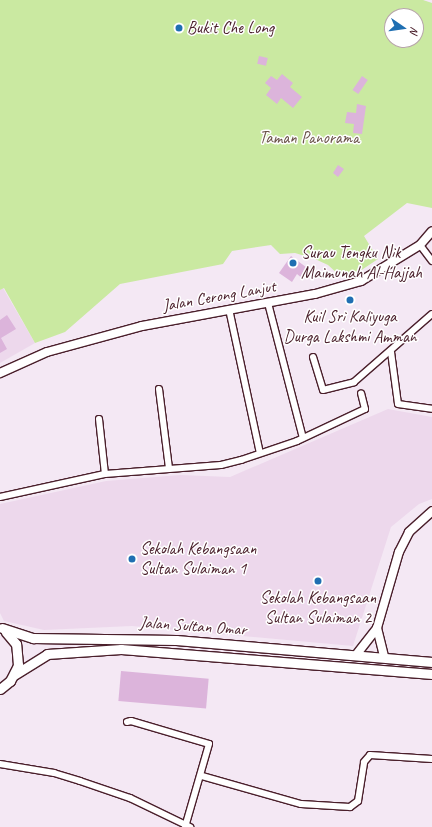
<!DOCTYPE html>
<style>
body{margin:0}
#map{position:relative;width:432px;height:827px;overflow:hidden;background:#f4e8f4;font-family:Caveat,sans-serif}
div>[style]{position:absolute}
.built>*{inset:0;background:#edd8ec}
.green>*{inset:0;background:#cae9a1}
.building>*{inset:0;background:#dcb4db;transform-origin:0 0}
.roads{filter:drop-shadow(1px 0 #4a1f2b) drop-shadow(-1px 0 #4a1f2b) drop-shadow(0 1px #4a1f2b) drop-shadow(0 -1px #4a1f2b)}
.minor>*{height:6px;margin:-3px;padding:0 3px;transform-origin:3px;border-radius:3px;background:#fff}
.tertiary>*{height:8px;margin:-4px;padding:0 4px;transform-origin:4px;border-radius:4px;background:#fff}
.secondary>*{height:9px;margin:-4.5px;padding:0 4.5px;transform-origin:4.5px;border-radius:4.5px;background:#fff}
.dots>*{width:11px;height:11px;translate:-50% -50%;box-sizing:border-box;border:2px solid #fff;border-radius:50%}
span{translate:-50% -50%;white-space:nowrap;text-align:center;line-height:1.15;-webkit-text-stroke:3px #fff;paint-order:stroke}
.poi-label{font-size:17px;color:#4a1f2b}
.left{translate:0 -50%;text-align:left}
.park-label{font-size:17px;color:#6a5248}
.street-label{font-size:17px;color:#4a1f2b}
.north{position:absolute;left:384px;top:8px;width:40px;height:40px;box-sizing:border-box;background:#fff;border:1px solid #b7a5aa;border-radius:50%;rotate:103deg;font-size:11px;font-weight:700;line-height:16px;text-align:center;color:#4a1f2b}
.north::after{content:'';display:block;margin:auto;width:14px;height:18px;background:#1f6fb2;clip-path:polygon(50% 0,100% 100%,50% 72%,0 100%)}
</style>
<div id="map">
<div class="built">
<i style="clip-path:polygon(3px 288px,35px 343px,0 363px,0 290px)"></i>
<i style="clip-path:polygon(388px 409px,432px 417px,432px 499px,419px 504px,391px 527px,353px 646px,132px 626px,44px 630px,4px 621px,0 613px,0 504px,106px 481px,180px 475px,230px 477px)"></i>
</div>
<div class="green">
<i style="clip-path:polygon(evenodd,0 0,423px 0,432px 3px,432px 208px,407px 203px,364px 236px,378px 259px,360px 271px,339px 275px,328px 265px,315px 259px,295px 253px,280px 254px,271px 245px,232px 251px,223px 264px,120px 284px,65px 332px,35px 343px,4px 288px,0 290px,0 0,392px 16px,416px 16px,416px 40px,392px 40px,392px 16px)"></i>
</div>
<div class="building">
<i style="left:259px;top:56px;width:9px;height:8px;rotate:13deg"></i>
<i style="clip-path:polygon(282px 74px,293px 83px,290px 87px,302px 97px,293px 108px,281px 98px,277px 104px,266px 95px,271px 88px,265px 83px,271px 76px,277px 80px)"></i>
<i style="left:362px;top:76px;width:7px;height:17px;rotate:34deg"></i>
<i style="clip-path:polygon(357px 104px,366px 106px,362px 134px,353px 133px,354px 124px,345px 123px,347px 112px,356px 113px)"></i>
<i style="clip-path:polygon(338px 165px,344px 169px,338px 177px,333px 173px)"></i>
<i style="clip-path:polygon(291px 256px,310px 270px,303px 279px,297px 274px,292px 282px,279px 273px)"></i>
<i style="clip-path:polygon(7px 315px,16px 329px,1px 338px,7px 349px,0 353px,0 320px)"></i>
<i style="left:121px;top:671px;width:88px;height:30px;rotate:5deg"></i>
</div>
<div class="roads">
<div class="minor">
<i style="left:420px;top:245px;width:20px;rotate:53deg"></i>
<i style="left:268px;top:303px;width:139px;rotate:75.5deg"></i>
<i style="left:229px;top:309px;width:147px;rotate:77.9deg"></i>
<i style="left:391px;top:352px;width:52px;rotate:82.3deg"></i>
<i style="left:398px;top:404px;width:34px;rotate:8deg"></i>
<i style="left:313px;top:357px;width:34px;rotate:73deg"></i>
<i style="left:323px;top:390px;width:32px;rotate:-14deg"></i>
<i style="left:354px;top:382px;width:103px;rotate:-41.1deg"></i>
<i style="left:159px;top:389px;width:80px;rotate:82.8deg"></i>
<i style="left:99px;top:419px;width:55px;rotate:83.8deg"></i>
<i style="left:0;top:497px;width:107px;rotate:-12.4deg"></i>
<i style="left:105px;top:474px;width:116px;rotate:-4.4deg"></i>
<i style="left:221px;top:465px;width:21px;rotate:-14deg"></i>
<i style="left:241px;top:460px;width:59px;rotate:-18.7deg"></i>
<i style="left:297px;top:441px;width:75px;rotate:-25.2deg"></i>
<i style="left:365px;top:409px;width:16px;rotate:-104deg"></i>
<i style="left:127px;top:722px;width:4px;rotate:-14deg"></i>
<i style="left:131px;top:721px;width:81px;rotate:16.4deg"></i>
<i style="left:209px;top:744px;width:86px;rotate:106.1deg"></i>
<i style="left:0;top:764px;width:55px;rotate:9.5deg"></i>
<i style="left:54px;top:773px;width:27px;rotate:17deg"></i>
<i style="left:80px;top:781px;width:53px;rotate:18.8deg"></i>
<i style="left:130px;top:798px;width:67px;rotate:25.8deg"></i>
<i style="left:202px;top:776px;width:103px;rotate:15.8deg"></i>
<i style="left:301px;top:804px;width:49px;rotate:3.5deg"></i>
<i style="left:350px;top:807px;width:10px;rotate:-37deg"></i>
<i style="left:358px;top:801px;width:39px;rotate:-81deg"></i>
<i style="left:364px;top:762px;width:9px;rotate:-49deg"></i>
<i style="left:370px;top:755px;width:62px;rotate:3.7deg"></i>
</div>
<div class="tertiary">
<i style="left:0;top:373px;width:51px;rotate:-24.1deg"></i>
<i style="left:47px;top:352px;width:98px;rotate:-15.3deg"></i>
<i style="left:142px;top:326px;width:176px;rotate:-10.5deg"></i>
<i style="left:315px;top:294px;width:48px;rotate:-15.8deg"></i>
<i style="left:361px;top:281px;width:69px;rotate:-31.4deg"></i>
<i style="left:420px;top:245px;width:18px;rotate:-49deg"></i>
<i style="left:377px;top:628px;width:30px;rotate:76deg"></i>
<i style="left:356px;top:655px;width:34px;rotate:-52deg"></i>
<i style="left:377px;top:628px;width:79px;rotate:-73.9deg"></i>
<i style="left:399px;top:552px;width:22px;rotate:-63deg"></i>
<i style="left:409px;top:532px;width:31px;rotate:-42deg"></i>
</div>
<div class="secondary">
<i style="left:2px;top:628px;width:33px;rotate:18deg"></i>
<i style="left:33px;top:638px;width:143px;rotate:0.8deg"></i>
<i style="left:176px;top:640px;width:257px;rotate:4.9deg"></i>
<i style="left:14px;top:675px;width:39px;rotate:-32deg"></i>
<i style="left:47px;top:654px;width:74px;rotate:-3.9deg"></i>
<i style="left:121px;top:649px;width:312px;rotate:4.6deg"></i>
<i style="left:0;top:689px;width:13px;rotate:-39deg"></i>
<i style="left:10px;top:681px;width:18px;rotate:-63deg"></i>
<i style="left:18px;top:665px;width:21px;rotate:-95deg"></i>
<i style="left:16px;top:644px;width:16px;rotate:-130deg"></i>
</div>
</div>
<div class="dots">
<i style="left:179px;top:28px;background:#1f6fb2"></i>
<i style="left:293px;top:263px;background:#1f6fb2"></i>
<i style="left:350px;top:300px;background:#1f6fb2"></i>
<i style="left:132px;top:559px;background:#1f6fb2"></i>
<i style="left:318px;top:581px;background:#1f6fb2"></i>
</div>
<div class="poi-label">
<span class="left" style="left:187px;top:28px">Bukit Che Long</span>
<span class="left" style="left:301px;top:263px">Surau Tengku Nik<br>Maimunah Al-Hajjah</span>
<span style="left:350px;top:327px">Kuil Sri Kaliyuga<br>Durga Lakshmi Amman</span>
<span class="left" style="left:140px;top:559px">Sekolah Kebangsaan<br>Sultan Sulaiman 1</span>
<span style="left:318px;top:608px">Sekolah Kebangsaan<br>Sultan Sulaiman 2</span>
</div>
<div class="park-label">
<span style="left:309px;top:138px">Taman Panorama</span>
</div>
<div class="street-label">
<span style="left:219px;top:296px;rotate:-10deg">Jalan Cerong Lanjut</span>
<span style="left:193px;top:626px;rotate:4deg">Jalan Sultan Omar</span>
</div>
<div class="north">N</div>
</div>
